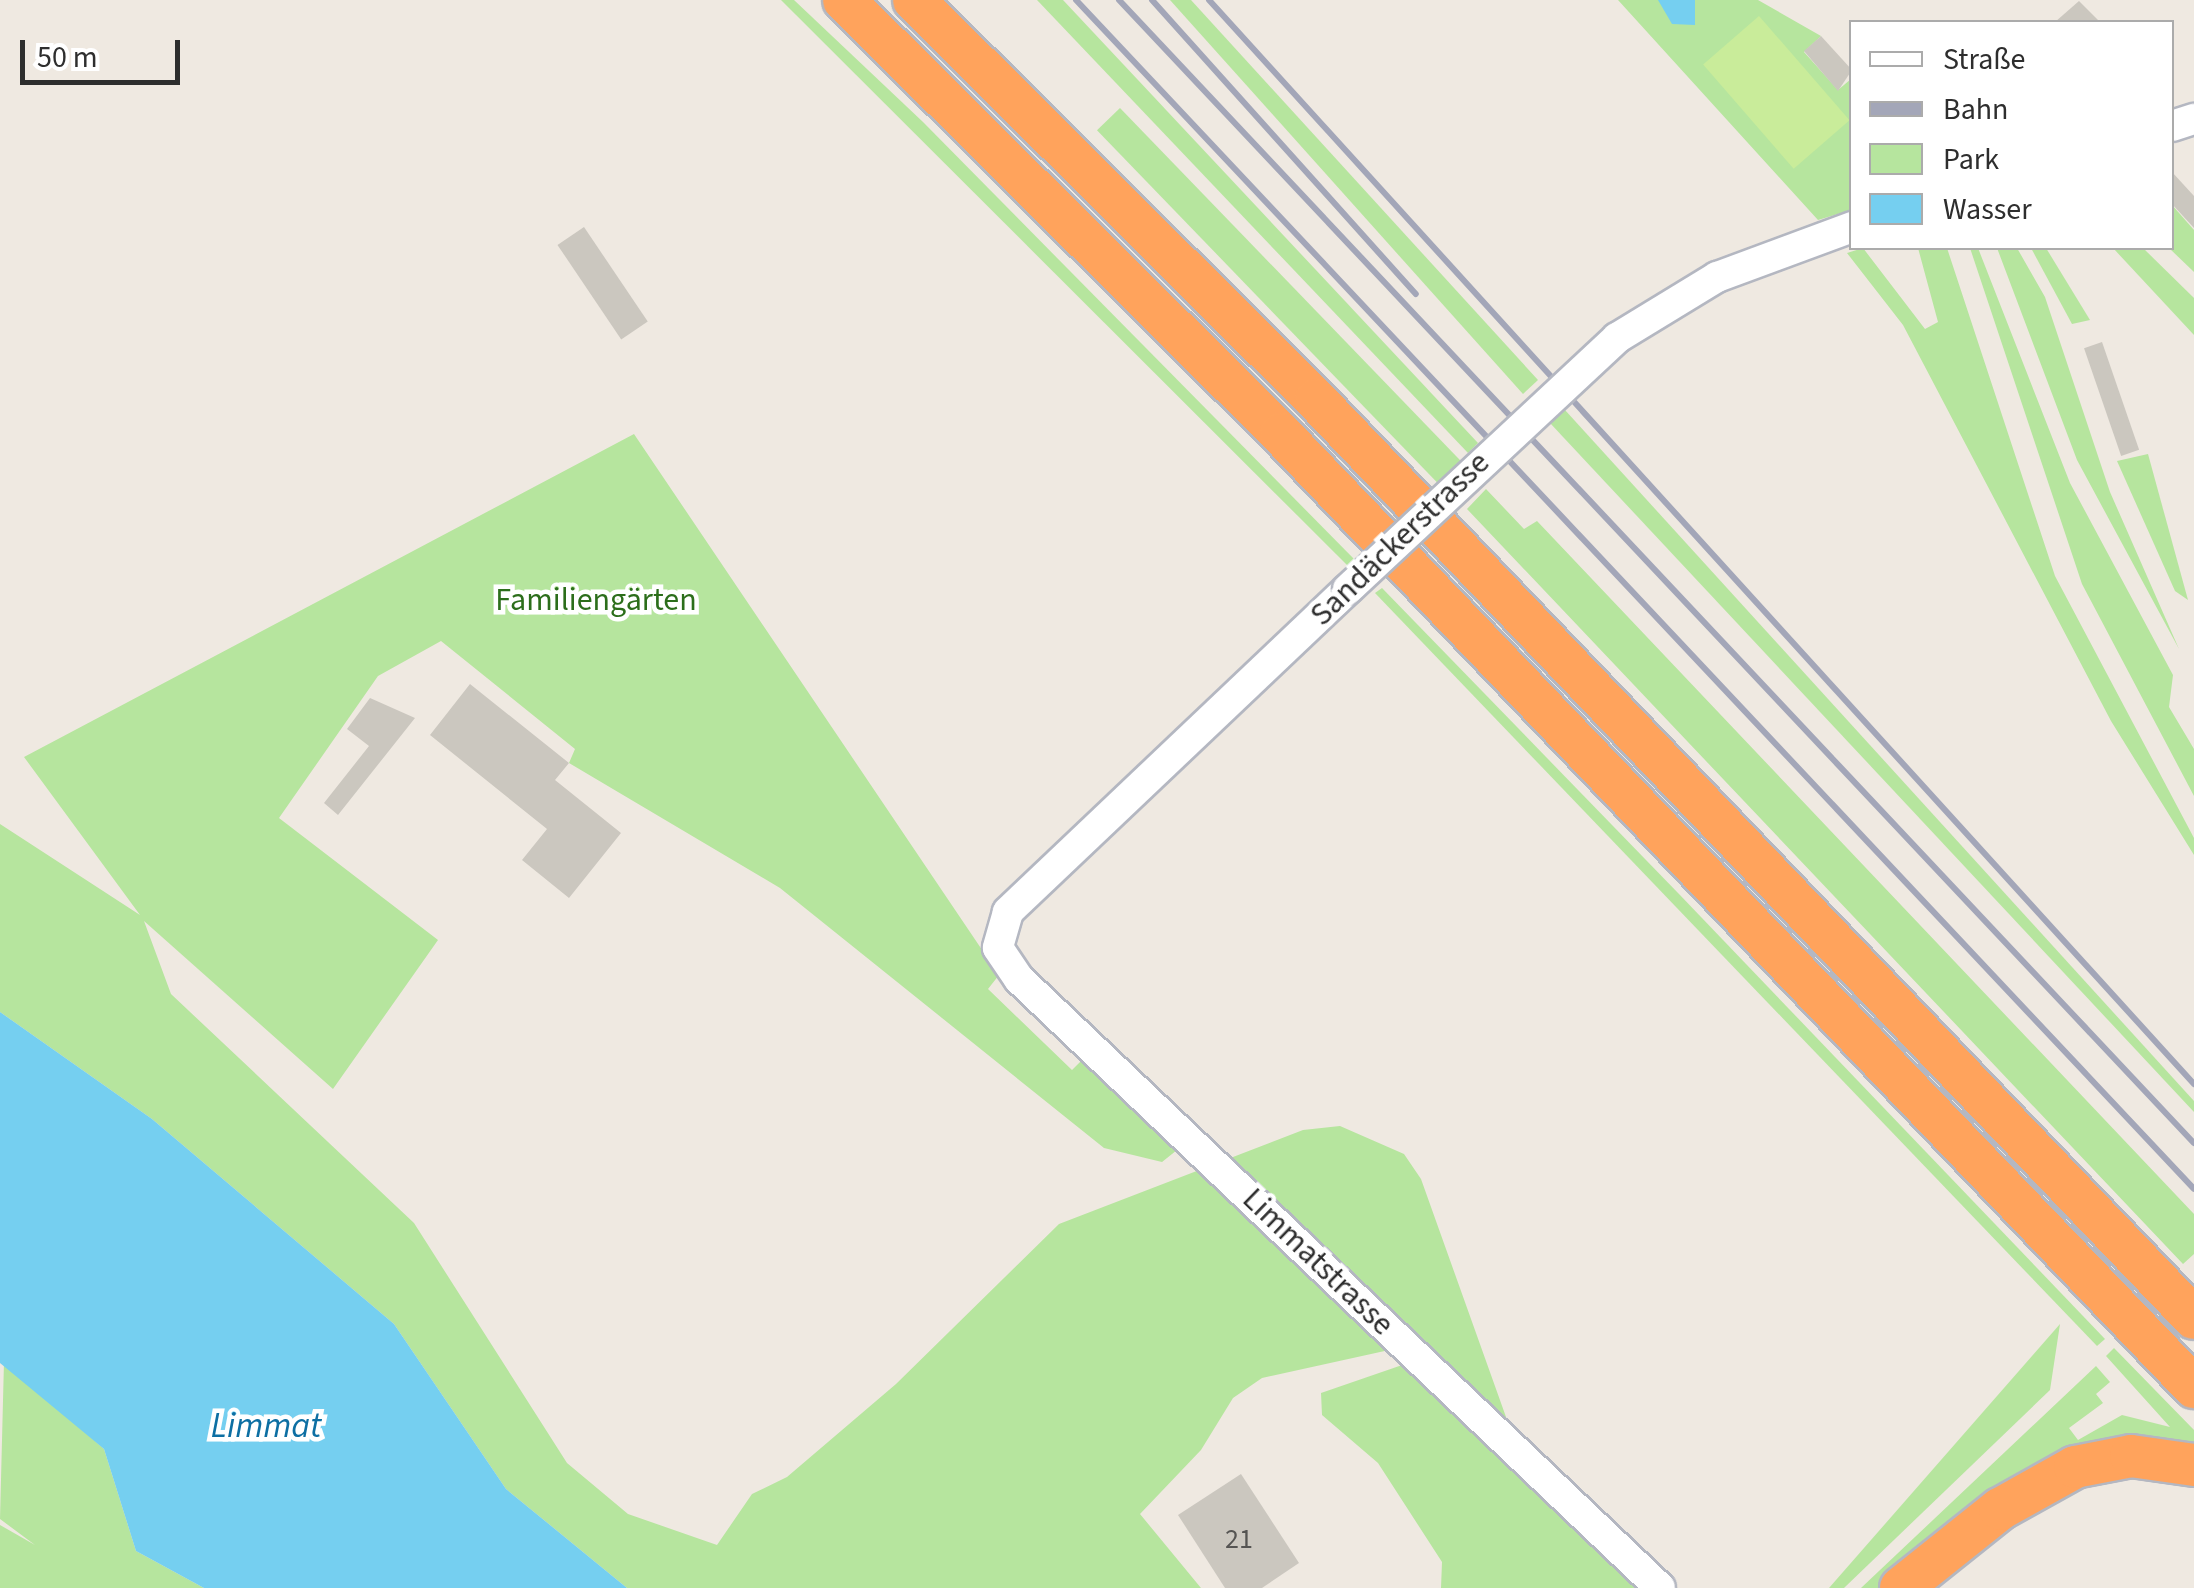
<!DOCTYPE html>
<meta charset="utf-8">
<style>
body{margin:0}
#map{position:relative;width:2194px;height:1588px;overflow:hidden;background:#efe9e1;font-family:"Source Sans 3",sans-serif}
div>[style]{position:absolute}
.green>*{inset:0;background:#b6e59e;transform-origin:0 0}
.pitch>*{inset:0;background:#c9ec9a;transform-origin:0 0}
.water>*{inset:0;background:#75cff0}
.building>*{inset:0;background:#cbc7bf;transform-origin:0 0}
.roads{filter:drop-shadow(2px 0 #b4b7c1) drop-shadow(-2px 0 #b4b7c1) drop-shadow(0 2px #b4b7c1) drop-shadow(0 -2px #b4b7c1)}
.minor>*{height:30px;margin:-15px;padding:0 15px;transform-origin:15px;border-radius:15px;background:#fff}
.highway>*{height:42px;margin:-21px;padding:0 21px;transform-origin:21px;border-radius:21px;background:#ffa35c}
.rail>*{height:6px;margin:-3px;padding:0 3px;transform-origin:3px;border-radius:3px;background:#a3a6b8}
.bridges{filter:drop-shadow(2px 0 #b4b7c1) drop-shadow(-2px 0 #b4b7c1) drop-shadow(0 2px #b4b7c1) drop-shadow(0 -2px #b4b7c1)}
.minor-bridge>*{height:30px;margin:-15px;padding:0 15px;transform-origin:15px;border-radius:15px;background:#fff}
span{translate:-50% -50%;white-space:nowrap;text-align:center;line-height:1.15;-webkit-text-stroke:9px #fff;paint-order:stroke}
.number-label{font-size:28px;color:#555452}
.number-label span{-webkit-text-stroke-width:0}
.street-label{font-size:32px;color:#2e2e2e}
.park-label{font-size:32px;color:#2c6e1b}
.water-label{font-size:35px;color:#0d6fa3;font-style:italic}
.legend{position:absolute;left:1849px;top:20px;width:325px;height:230px;box-sizing:border-box;background:#fff;border:2px solid #ababab;margin:0;padding:12px 18px;list-style:none;font-size:30px;color:#2e2e2e}
.legend li{display:flex;align-items:center;gap:20px;height:50px}
.legend b{width:50px;border:2px solid #ababab}
.scale{position:absolute;left:20px;top:40px;width:160px;height:45px;box-sizing:border-box;border:5px solid #2e2e2e;border-top:0;padding-left:12px;font-size:30px;line-height:35px;white-space:nowrap;color:#2e2e2e;-webkit-text-stroke:8px #fff;paint-order:stroke}
</style>
<div id="map">
<div class="green">
<i style="clip-path:polygon(781px 0,794px 0,923px 122px,1356px 561px,1349px 567px)"></i>
<i style="clip-path:polygon(1037px 0,1063px 0,1478px 443px,1468px 453px)"></i>
<i style="clip-path:polygon(1170px 0,1191px 0,1538px 380px,1523px 394px)"></i>
<i style="clip-path:polygon(1618px 0,1758px 0,1821px 36px,1804px 52px,1838px 90px,1851px 79px,1851px 210px,1818px 220px)"></i>
<i style="left:1120px;top:108px;width:490px;height:32px;rotate:46deg"></i>
<i style="clip-path:polygon(2172px 205px,2194px 230px,2194px 272px,2169px 248px)"></i>
<i style="clip-path:polygon(1863px 248px,1925px 329px,1938px 322px,1918px 248px,1947px 248px,2055px 576px,2194px 838px,2194px 855px,2111px 721px,1903px 325px,1847px 253px)"></i>
<i style="clip-path:polygon(1970px 248px,1978px 248px,2070px 483px,2173px 675px,2169px 707px,2194px 749px,2194px 796px,2082px 584px)"></i>
<i style="clip-path:polygon(1997px 248px,2017px 248px,2045px 297px,2110px 492px,2179px 649px,2077px 460px)"></i>
<i style="clip-path:polygon(2031px 248px,2046px 248px,2090px 320px,2072px 324px)"></i>
<i style="clip-path:polygon(2113px 248px,2143px 248px,2194px 298px,2194px 335px)"></i>
<i style="clip-path:polygon(1565px 410px,2194px 1101px,2194px 1112px,1550px 423px)"></i>
<i style="clip-path:polygon(634px 434px,999px 975px,988px 989px,1072px 1070px,1085px 1057px,1177px 1150px,1162px 1162px,1104px 1148px,780px 888px,569px 763px,575px 749px,441px 641px,378px 676px,279px 818px,438px 940px,333px 1089px,144px 921px,171px 994px,414px 1223px,567px 1463px,628px 1514px,717px 1545px,752px 1494px,787px 1477px,896px 1384px,1059px 1224px,1303px 1130px,1340px 1126px,1404px 1154px,1421px 1179px,1511px 1431px,1421px 1343px,1262px 1378px,1233px 1398px,1201px 1450px,1140px 1514px,1201px 1588px,627px 1588px,506px 1489px,394px 1324px,152px 1119px,0 1012px,0 824px,140px 915px,24px 757px)"></i>
<i style="clip-path:polygon(2148px 454px,2188px 600px,2175px 591px,2117px 461px)"></i>
<i style="clip-path:polygon(1486px 489px,1524px 529px,1537px 521px,2194px 1214px,2194px 1254px,2183px 1264px,1467px 509px)"></i>
<i style="clip-path:polygon(1382px 588px,1679px 894px,2105px 1339px,2097px 1346px,1375px 593px)"></i>
<i style="clip-path:polygon(2060px 1324px,2050px 1390px,1844px 1588px,1829px 1588px)"></i>
<i style="clip-path:polygon(2114px 1348px,2194px 1430px,2194px 1456px,2151px 1448px,1888px 1588px,1861px 1588px,2096px 1366px,2110px 1382px,2096px 1394px,2103px 1403px,2069px 1428px,2078px 1440px,2122px 1415px,2170px 1427px,2106px 1356px)"></i>
<i style="clip-path:polygon(4px 1361px,104px 1449px,136px 1551px,204px 1588px,0 1588px,0 1525px,35px 1545px,0 1519px)"></i>
<i style="clip-path:polygon(1408px 1363px,1645px 1588px,1441px 1588px,1442px 1562px,1378px 1463px,1322px 1415px,1321px 1393px)"></i>
</div>
<div class="pitch">
<i style="left:1759px;top:16px;width:138px;height:74px;rotate:49deg"></i>
</div>
<div class="water">
<i style="clip-path:polygon(1658px 0,1695px 0,1695px 25px,1672px 24px)"></i>
<i style="clip-path:polygon(0 1012px,152px 1119px,394px 1324px,506px 1489px,627px 1588px,204px 1588px,136px 1551px,104px 1449px,0 1363px)"></i>
</div>
<div class="building">
<i style="clip-path:polygon(2079px 1px,2100px 22px,2055px 22px)"></i>
<i style="clip-path:polygon(1821px 36px,1852px 70px,1838px 91px,1804px 51px)"></i>
<i style="clip-path:polygon(2172px 172px,2194px 196px,2194px 228px,2172px 204px)"></i>
<i style="left:584px;top:227px;width:114px;height:32px;rotate:56deg"></i>
<i style="left:2102px;top:342px;width:114px;height:19px;rotate:71deg"></i>
<i style="clip-path:polygon(470px 684px,569px 763px,555px 780px,621px 833px,569px 898px,522px 860px,547px 829px,430px 735px)"></i>
<i style="clip-path:polygon(370px 698px,415px 718px,338px 815px,324px 803px,369px 746px,347px 729px)"></i>
<i style="clip-path:polygon(1241px 1474px,1299px 1563px,1262px 1588px,1225px 1588px,1178px 1515px)"></i>
</div>
<div class="roads">
<div class="minor">
<i style="left:2172px;top:126px;width:23px;rotate:-18deg"></i>
<i style="left:1348px;top:589px;width:469px;rotate:136.5deg"></i>
<i style="left:1008px;top:912px;width:37px;rotate:106deg"></i>
<i style="left:998px;top:948px;width:37px;rotate:56deg"></i>
<i style="left:1019px;top:979px;width:884px;rotate:43.53deg"></i>
</div>
<div class="highway">
<i style="left:844px;top:0;width:616px;rotate:44.8deg"></i>
<i style="left:1281px;top:434px;width:1320px;rotate:46.23deg"></i>
<i style="left:914px;top:0;width:567px;rotate:44.86deg"></i>
<i style="left:1316px;top:400px;width:1270px;rotate:46.28deg"></i>
<i style="left:1901px;top:1588px;width:127px;rotate:-38.6deg"></i>
<i style="left:2000px;top:1509px;width:86px;rotate:-29.2deg"></i>
<i style="left:2075px;top:1467px;width:57px;rotate:-11.1deg"></i>
<i style="left:2131px;top:1456px;width:64px;rotate:8.1deg"></i>
</div>
</div>
<div class="rail">
<i style="left:1076px;top:0;width:1632px;rotate:46.76deg"></i>
<i style="left:1119px;top:0;width:1569px;rotate:46.76deg"></i>
<i style="left:1152px;top:0;width:395px;rotate:48.1deg"></i>
<i style="left:1209px;top:0;width:1465px;rotate:47.74deg"></i>
</div>
<div class="bridges">
<div class="minor-bridge">
<i style="left:1348px;top:589px;width:368px;rotate:-43deg"></i>
<i style="left:1617px;top:338px;width:117px;rotate:-31.4deg"></i>
<i style="left:1717px;top:277px;width:144px;rotate:-20.3deg"></i>
</div>
</div>
<div class="number-label">
<span style="left:1239px;top:1539px">21</span>
</div>
<div class="street-label">
<span style="left:1400px;top:539px;rotate:-44deg">Sandäckerstrasse</span>
<span style="left:1318px;top:1262px;rotate:44deg">Limmatstrasse</span>
</div>
<div class="park-label">
<span style="left:596px;top:600px">Familiengärten</span>
</div>
<div class="water-label">
<span style="left:266px;top:1426px">Limmat</span>
</div>
<ul class="legend">
<li><b style="height:12px;background:#fff"></b>Straße</li>
<li><b style="height:12px;background:#a3a6b8"></b>Bahn</li>
<li><b style="height:28px;background:#b6e59e"></b>Park</li>
<li><b style="height:28px;background:#75cff0"></b>Wasser</li>
</ul>
<div class="scale">50 m</div>
</div>
